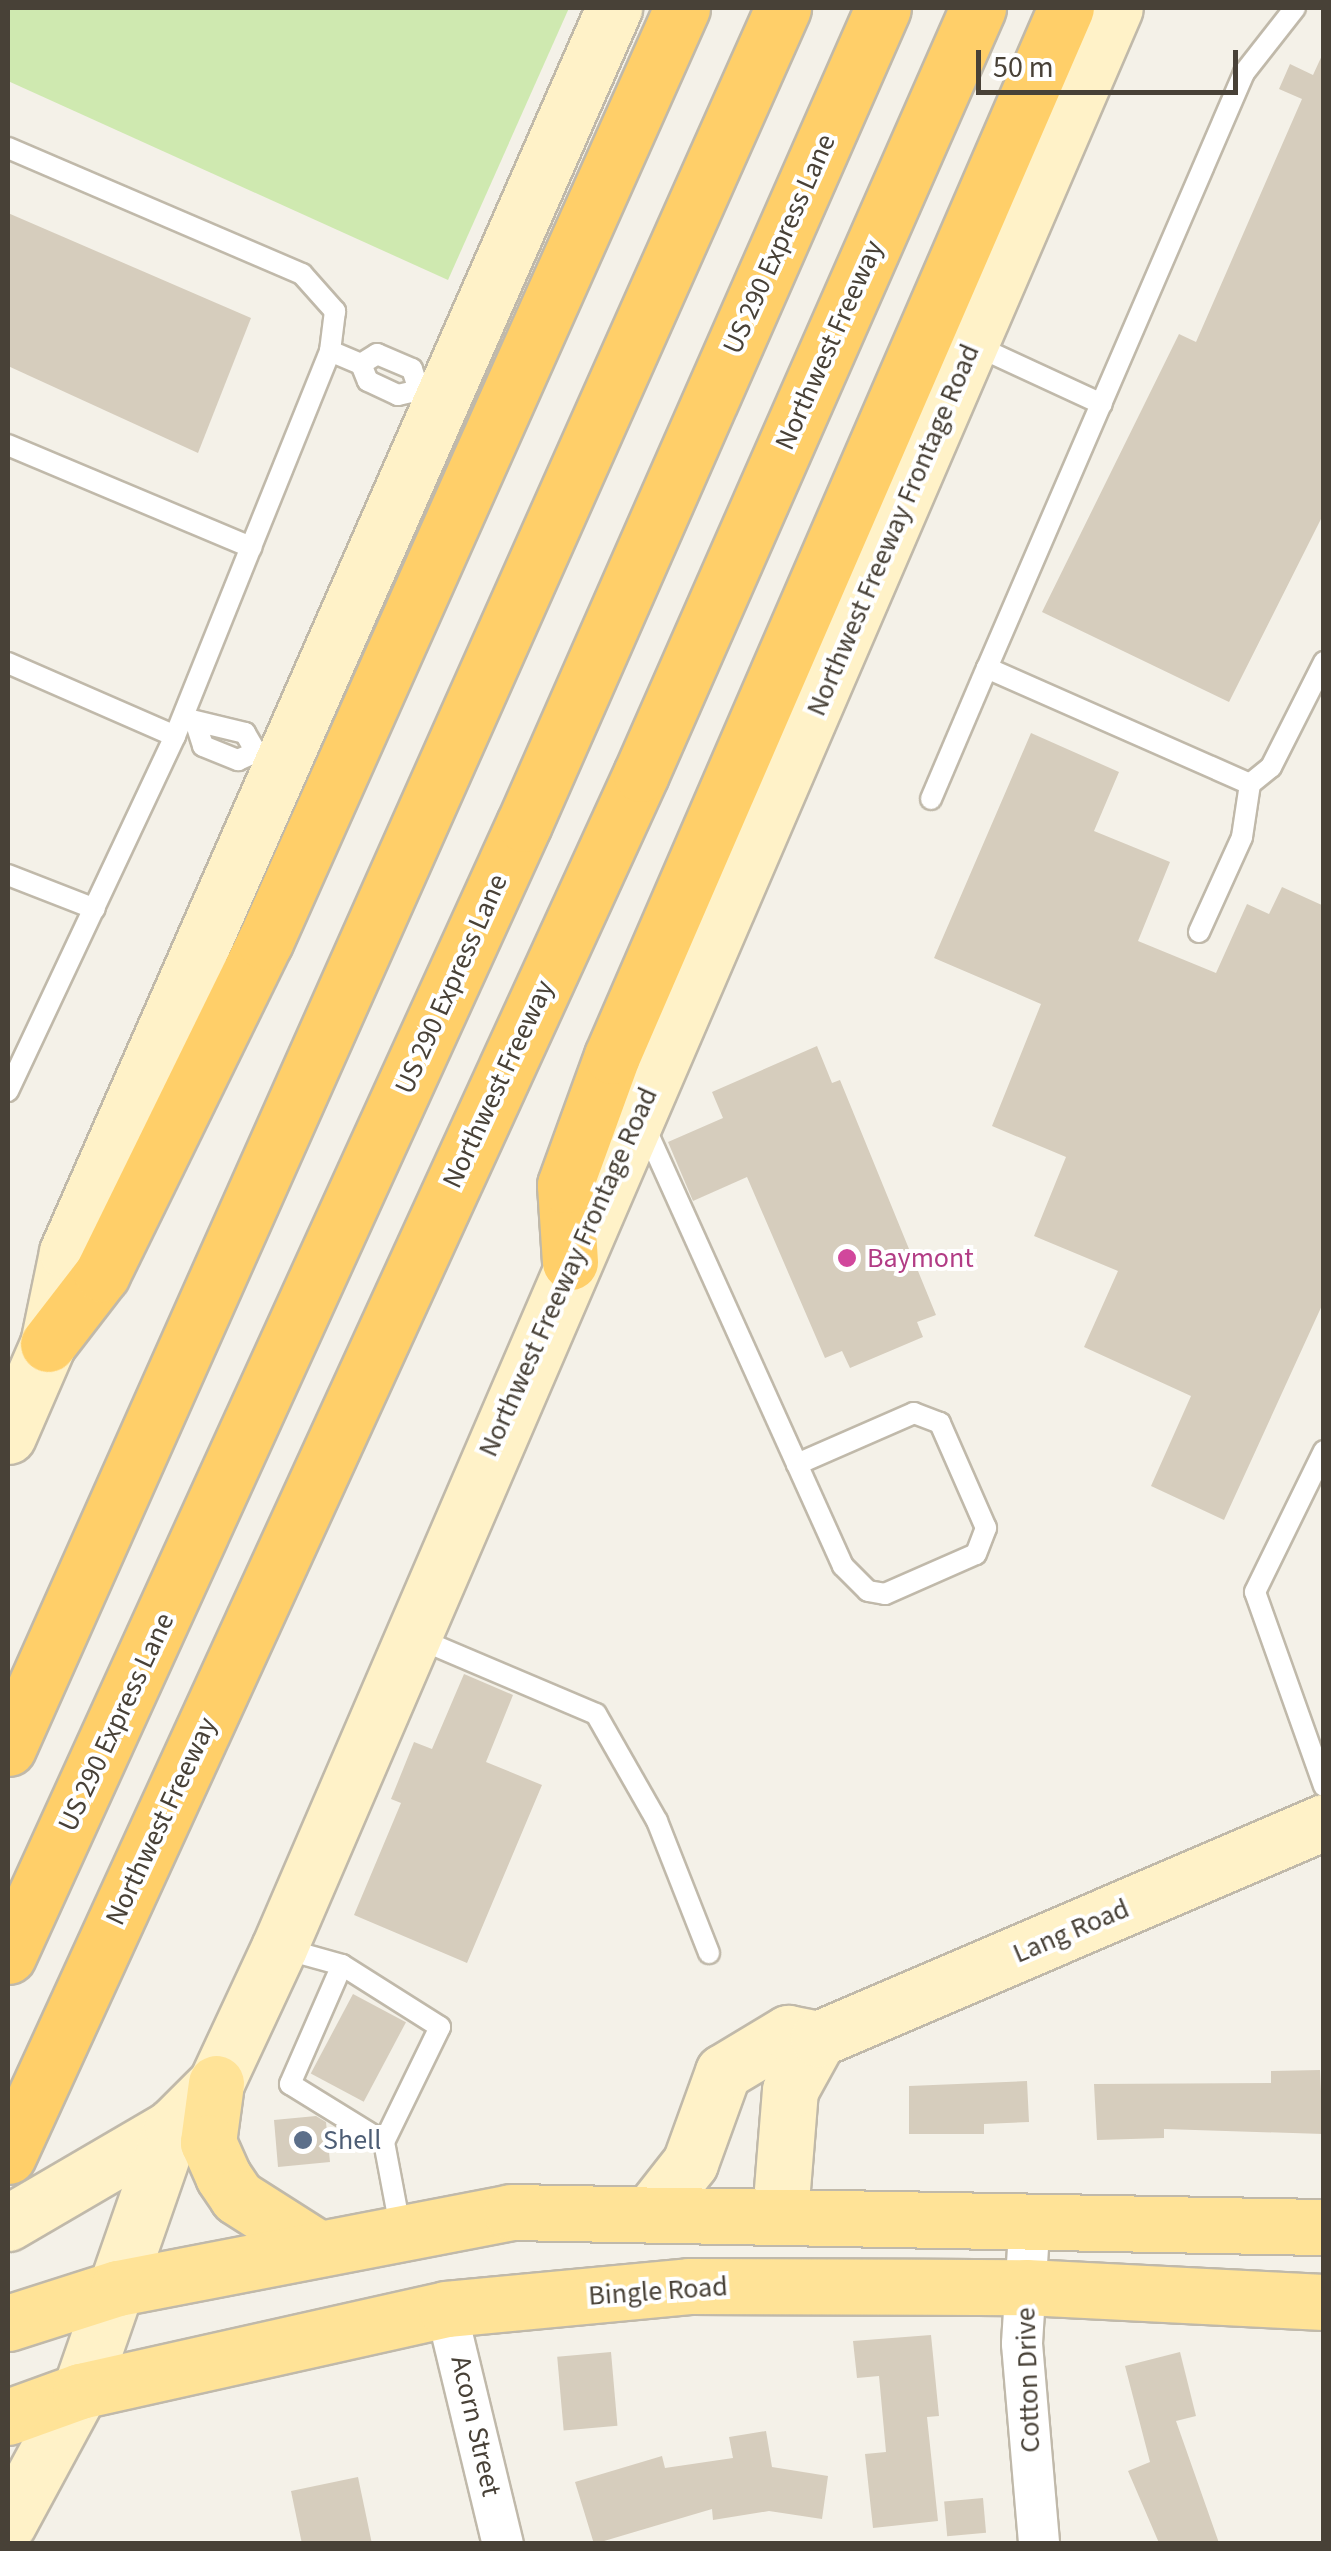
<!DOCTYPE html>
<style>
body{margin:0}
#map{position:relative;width:1331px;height:2551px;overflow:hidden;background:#f4f1e8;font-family:"Source Sans 3",sans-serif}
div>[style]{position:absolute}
.green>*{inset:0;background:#cfe9b0}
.building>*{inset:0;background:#d6cdbd;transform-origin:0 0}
.roads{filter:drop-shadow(2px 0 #c0b9aa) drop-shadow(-2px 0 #c0b9aa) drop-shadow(0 2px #c0b9aa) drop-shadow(0 -2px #c0b9aa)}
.lane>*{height:20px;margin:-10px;padding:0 10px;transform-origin:10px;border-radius:10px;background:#fff}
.street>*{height:40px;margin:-20px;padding:0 20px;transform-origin:20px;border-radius:20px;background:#fff}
.secondary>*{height:55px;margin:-27.5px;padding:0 27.5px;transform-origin:27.5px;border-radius:27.5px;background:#fff2c8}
.primary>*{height:55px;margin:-27.5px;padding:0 27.5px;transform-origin:27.5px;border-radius:27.5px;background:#ffe397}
.highway>*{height:55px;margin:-27.5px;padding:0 27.5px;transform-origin:27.5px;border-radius:27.5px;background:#ffcf69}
.dots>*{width:28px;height:28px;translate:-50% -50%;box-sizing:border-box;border:5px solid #fff;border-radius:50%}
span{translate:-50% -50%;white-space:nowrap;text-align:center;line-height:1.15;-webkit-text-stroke:8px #fff;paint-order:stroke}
.street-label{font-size:28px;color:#484137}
.hotel-label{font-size:28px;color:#b23c85}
.left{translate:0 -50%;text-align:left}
.service-label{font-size:28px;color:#4e5e75}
.frame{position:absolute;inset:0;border:10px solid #484137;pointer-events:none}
.scale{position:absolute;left:976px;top:50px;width:262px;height:45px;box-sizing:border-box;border:5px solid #484137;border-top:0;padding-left:12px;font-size:30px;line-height:35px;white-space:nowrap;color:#484137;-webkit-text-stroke:8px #fff;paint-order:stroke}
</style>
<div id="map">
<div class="green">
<i style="clip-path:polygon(8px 8px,569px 8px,448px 280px,8px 81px)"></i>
</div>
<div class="building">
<i style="clip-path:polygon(1324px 51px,1324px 513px,1229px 702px,1042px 612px,1179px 334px,1196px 342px,1302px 99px,1279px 89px,1290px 64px,1313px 75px)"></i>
<i style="clip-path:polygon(8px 213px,251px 318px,198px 453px,8px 366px)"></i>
<i style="clip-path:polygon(1031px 733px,1119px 772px,1094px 831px,1170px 862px,1138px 941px,1216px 973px,1247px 904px,1269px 914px,1282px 887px,1324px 906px,1324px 1301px,1224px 1520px,1151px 1486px,1191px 1396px,1084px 1347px,1118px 1271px,1034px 1236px,1066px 1157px,992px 1126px,1041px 1004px,934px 958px)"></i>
<i style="clip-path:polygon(817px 1046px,832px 1083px,840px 1080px,936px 1315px,917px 1322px,923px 1337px,850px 1368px,842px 1351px,825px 1358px,747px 1177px,693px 1201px,668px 1142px,723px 1118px,712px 1092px)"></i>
<i style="clip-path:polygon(464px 1674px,513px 1695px,486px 1762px,542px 1785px,467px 1963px,354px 1915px,401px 1803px,391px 1799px,414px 1742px,432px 1749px)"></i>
<i style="left:353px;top:1994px;width:60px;height:90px;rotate:28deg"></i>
<i style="clip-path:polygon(1320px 2070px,1323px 2134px,1164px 2129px,1164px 2138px,1097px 2140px,1094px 2084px,1271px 2083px,1271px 2071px)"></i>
<i style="clip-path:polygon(1027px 2081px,1029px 2122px,984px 2124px,984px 2134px,909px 2134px,909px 2086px)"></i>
<i style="clip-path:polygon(316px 2116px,326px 2122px,330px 2162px,278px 2167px,274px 2120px)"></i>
<i style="clip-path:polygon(931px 2335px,939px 2416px,927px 2417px,938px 2521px,873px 2528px,865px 2454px,886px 2452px,879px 2376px,857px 2378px,853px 2341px)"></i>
<i style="left:611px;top:2352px;width:74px;height:54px;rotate:85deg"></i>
<i style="clip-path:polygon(1180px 2352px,1196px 2416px,1176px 2421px,1219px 2543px,1159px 2543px,1128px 2471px,1150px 2462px,1125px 2366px)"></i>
<i style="clip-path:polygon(766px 2431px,772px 2467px,828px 2476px,822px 2519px,769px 2511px,713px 2520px,712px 2509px,594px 2544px,575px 2482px,662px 2456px,665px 2468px,733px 2458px,729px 2437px)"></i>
<i style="clip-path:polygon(358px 2477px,372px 2544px,302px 2544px,291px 2491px)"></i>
<i style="left:983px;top:2498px;width:35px;height:39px;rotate:85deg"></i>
</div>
<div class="roads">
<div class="lane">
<i style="left:1295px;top:8px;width:83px;rotate:128.1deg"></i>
<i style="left:1244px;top:73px;width:648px;rotate:113.36deg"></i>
<i style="left:987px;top:668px;width:287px;rotate:23.8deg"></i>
<i style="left:1250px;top:784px;width:27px;rotate:-39deg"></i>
<i style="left:1271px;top:767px;width:118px;rotate:-63.2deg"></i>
<i style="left:8px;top:148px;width:320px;rotate:23.2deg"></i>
<i style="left:302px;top:274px;width:50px;rotate:48.3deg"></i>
<i style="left:335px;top:311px;width:40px;rotate:97.1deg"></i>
<i style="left:330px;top:351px;width:34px;rotate:23deg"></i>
<i style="left:361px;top:364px;width:18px;rotate:68deg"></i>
<i style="left:368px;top:381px;width:33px;rotate:25deg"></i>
<i style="left:398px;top:395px;width:22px;rotate:-13deg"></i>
<i style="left:419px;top:390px;width:21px;rotate:25deg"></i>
<i style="left:972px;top:344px;width:143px;rotate:24.8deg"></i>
<i style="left:361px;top:364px;width:19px;rotate:-32deg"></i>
<i style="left:377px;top:354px;width:38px;rotate:23deg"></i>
<i style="left:412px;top:369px;width:22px;rotate:72deg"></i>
<i style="left:8px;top:445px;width:264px;rotate:22.8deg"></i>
<i style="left:251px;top:547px;width:204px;rotate:111.9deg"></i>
<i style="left:175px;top:736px;width:182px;rotate:-156.4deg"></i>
<i style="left:251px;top:547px;width:211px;rotate:-68deg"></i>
<i style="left:183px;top:718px;width:64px;rotate:13.6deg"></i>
<i style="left:245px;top:733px;width:22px;rotate:60deg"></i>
<i style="left:256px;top:752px;width:23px;rotate:25deg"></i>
<i style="left:196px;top:724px;width:23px;rotate:72deg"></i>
<i style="left:203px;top:746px;width:38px;rotate:22deg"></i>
<i style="left:238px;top:760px;width:20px;rotate:-24deg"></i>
<i style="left:931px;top:799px;width:142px;rotate:-66.9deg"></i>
<i style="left:8px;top:875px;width:93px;rotate:21.3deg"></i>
<i style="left:1199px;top:932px;width:104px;rotate:-65.6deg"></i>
<i style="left:1242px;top:837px;width:54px;rotate:-81.4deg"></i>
<i style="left:8px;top:1091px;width:392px;rotate:-64.8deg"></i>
<i style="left:643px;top:1123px;width:486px;rotate:65.7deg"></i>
<i style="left:843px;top:1566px;width:35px;rotate:45deg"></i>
<i style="left:868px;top:1591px;width:17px;rotate:10deg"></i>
<i style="left:885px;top:1594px;width:99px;rotate:-23.7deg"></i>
<i style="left:976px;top:1554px;width:28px;rotate:-69deg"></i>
<i style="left:986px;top:1528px;width:115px;rotate:-113.7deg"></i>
<i style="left:940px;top:1423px;width:28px;rotate:-159deg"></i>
<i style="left:914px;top:1413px;width:128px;rotate:156.4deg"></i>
<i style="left:1324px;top:1451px;width:157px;rotate:116.1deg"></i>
<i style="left:1255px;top:1592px;width:206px;rotate:70.4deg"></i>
<i style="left:417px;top:1638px;width:194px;rotate:23deg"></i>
<i style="left:596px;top:1714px;width:123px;rotate:60.3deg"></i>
<i style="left:657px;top:1821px;width:142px;rotate:68.5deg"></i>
<i style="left:281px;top:1948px;width:63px;rotate:15.6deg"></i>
<i style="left:342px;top:1965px;width:130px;rotate:113.6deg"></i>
<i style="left:290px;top:2084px;width:110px;rotate:31.7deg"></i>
<i style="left:384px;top:2142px;width:92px;rotate:79.3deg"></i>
<i style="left:342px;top:1965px;width:116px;rotate:32.3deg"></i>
<i style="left:440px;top:2027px;width:128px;rotate:116deg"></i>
</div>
<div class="street">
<i style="left:1030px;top:2216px;width:128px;rotate:93.6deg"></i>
<i style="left:1022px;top:2344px;width:201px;rotate:85.1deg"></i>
<i style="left:446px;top:2309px;width:242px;rotate:76.4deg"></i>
</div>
<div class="secondary">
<i style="left:8px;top:1436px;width:100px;rotate:-66.5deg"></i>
<i style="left:48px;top:1344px;width:94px;rotate:-78.3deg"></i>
<i style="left:67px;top:1252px;width:1359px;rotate:-66.26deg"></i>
<i style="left:653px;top:2210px;width:60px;rotate:-51.8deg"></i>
<i style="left:690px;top:2163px;width:97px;rotate:-70.1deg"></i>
<i style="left:723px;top:2072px;width:76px;rotate:-31deg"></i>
<i style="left:788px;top:2033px;width:31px;rotate:11deg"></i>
<i style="left:780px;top:2214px;width:124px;rotate:-85.4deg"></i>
<i style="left:790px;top:2090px;width:58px;rotate:-61.2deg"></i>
<i style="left:818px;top:2039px;width:551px;rotate:-23.21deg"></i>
<i style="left:8px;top:2223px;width:190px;rotate:-30.3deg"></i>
<i style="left:8px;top:2524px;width:151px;rotate:-61.6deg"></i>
<i style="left:80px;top:2391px;width:280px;rotate:-70.8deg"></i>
<i style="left:172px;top:2127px;width:62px;rotate:-45deg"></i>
<i style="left:216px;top:2083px;width:149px;rotate:-65deg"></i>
<i style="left:279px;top:1948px;width:2112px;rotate:-66.69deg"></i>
</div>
<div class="primary">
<i style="left:216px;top:2083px;width:60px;rotate:97.7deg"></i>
<i style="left:208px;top:2142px;width:37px;rotate:66deg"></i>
<i style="left:223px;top:2176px;width:25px;rotate:56deg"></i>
<i style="left:237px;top:2197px;width:95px;rotate:32.5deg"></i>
<i style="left:8px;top:2323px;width:115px;rotate:-17.7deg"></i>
<i style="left:118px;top:2288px;width:400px;rotate:-10.9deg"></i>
<i style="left:511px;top:2212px;width:813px;rotate:1.06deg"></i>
<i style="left:8px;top:2417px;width:77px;rotate:-19.9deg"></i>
<i style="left:80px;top:2391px;width:375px;rotate:-12.6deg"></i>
<i style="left:446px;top:2309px;width:244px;rotate:-5.4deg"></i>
<i style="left:689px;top:2286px;width:337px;rotate:0.2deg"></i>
<i style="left:1026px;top:2287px;width:298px;rotate:2.9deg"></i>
</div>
<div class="highway">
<i style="left:570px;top:1262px;width:77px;rotate:-93.7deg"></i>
<i style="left:565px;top:1185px;width:137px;rotate:-70deg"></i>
<i style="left:612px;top:1056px;width:1142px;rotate:-66.58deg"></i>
<i style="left:48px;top:1344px;width:88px;rotate:-52.4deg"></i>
<i style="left:102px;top:1274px;width:370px;rotate:-63.9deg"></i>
<i style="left:265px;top:942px;width:1023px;rotate:-65.94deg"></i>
<i style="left:8px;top:1748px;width:1905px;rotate:-65.99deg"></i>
<i style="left:8px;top:1956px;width:1244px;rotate:-65.5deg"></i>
<i style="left:524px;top:824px;width:891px;rotate:-66.25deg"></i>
<i style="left:8px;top:2156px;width:1520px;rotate:-65.39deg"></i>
<i style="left:641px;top:774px;width:837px;rotate:-66.25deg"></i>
</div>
</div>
<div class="dots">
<i style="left:847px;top:1258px;background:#d1479c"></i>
<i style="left:303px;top:2140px;background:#5c6f8a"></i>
</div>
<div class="street-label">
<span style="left:779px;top:244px;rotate:-66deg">US 290 Express Lane</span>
<span style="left:829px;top:345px;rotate:-66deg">Northwest Freeway</span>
<span style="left:893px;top:530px;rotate:-67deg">Northwest Freeway Frontage Road</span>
<span style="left:451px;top:984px;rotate:-66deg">US 290 Express Lane</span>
<span style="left:498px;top:1084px;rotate:-65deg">Northwest Freeway</span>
<span style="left:568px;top:1272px;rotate:-66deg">Northwest Freeway Frontage Road</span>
<span style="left:116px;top:1722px;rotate:-65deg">US 290 Express Lane</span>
<span style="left:161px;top:1821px;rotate:-65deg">Northwest Freeway</span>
<span style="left:1071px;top:1931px;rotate:-23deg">Lang Road</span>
<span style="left:658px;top:2291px;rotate:-4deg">Bingle Road</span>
<span style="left:1028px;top:2380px;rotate:-92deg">Cotton Drive</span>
<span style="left:476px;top:2426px;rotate:77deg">Acorn Street</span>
</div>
<div class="hotel-label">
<span class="left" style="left:867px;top:1258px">Baymont</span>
</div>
<div class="service-label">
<span class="left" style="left:323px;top:2140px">Shell</span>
</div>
<div class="frame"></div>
<div class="scale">50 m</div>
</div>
